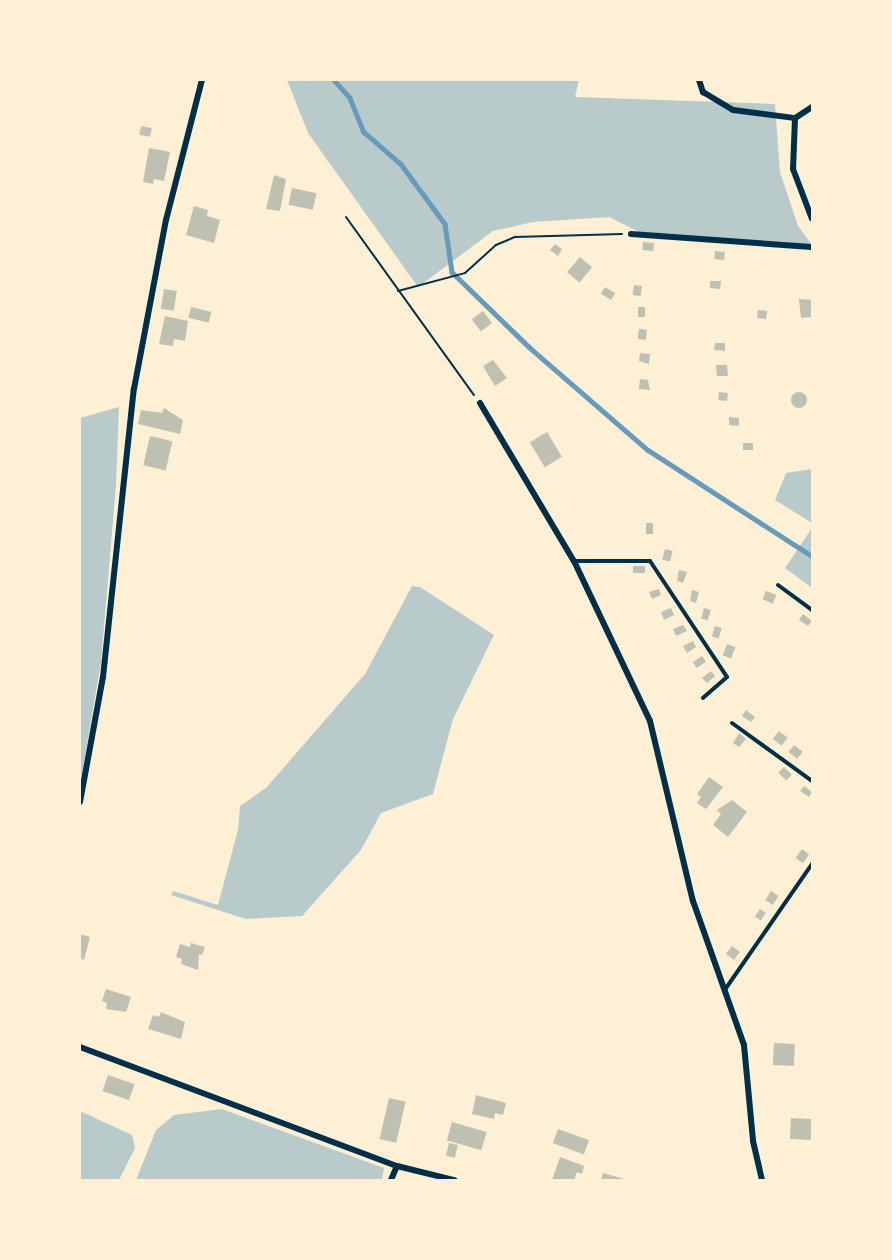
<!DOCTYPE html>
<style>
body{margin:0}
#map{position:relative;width:892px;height:1260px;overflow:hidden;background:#fdf0d5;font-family:"Zilla Slab",serif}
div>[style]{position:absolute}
.green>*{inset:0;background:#b9caca}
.stream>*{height:4.5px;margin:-2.25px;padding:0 2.25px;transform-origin:2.25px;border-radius:2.25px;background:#669bbc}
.building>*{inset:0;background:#bec0b2;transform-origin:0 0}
.round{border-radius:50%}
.path>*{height:2px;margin:-1px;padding:0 1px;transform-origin:1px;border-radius:1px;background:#003049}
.service>*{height:4px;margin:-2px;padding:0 2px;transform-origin:2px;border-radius:2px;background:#003049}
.minor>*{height:6px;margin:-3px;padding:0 3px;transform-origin:3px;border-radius:3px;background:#003049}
span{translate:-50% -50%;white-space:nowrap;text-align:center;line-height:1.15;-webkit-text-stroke:6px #fdf0d5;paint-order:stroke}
.frame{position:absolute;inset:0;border:81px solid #fdf0d5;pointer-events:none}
</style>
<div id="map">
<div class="green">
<i style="clip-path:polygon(287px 80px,579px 80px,575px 97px,775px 104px,780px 172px,798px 226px,812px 245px,639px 232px,609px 217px,533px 222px,493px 231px,418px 287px,308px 133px)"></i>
<i style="clip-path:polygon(119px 407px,116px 485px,101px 662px,80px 785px,80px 418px)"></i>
<i style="clip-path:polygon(812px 469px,812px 523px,775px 500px,786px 473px)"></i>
<i style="clip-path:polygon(812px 528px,812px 588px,785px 568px)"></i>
<i style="clip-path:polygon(412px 586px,420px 587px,494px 635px,453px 719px,433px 794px,381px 813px,361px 850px,302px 916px,246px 919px,171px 895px,173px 891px,218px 905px,238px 830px,240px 806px,266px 788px,365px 674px)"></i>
<i style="clip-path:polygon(222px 1109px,384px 1168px,382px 1180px,136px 1180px,156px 1130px,174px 1115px)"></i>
<i style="clip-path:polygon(80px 1111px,132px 1135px,135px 1148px,119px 1180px,80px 1180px)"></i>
</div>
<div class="stream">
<i style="left:334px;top:80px;width:24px;rotate:48deg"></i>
<i style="left:350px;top:98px;width:37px;rotate:68deg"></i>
<i style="left:364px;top:132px;width:49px;rotate:40.9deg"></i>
<i style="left:401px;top:164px;width:74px;rotate:53.7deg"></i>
<i style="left:445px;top:224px;width:49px;rotate:81.7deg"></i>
<i style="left:452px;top:272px;width:107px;rotate:44.2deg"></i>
<i style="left:529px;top:347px;width:157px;rotate:40.9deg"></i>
<i style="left:648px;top:450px;width:195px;rotate:32.9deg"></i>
</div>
<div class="building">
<i style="left:141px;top:126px;width:11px;height:9px;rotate:10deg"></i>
<i style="clip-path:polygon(149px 148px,170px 152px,164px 181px,154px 179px,153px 184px,143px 182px)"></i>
<i style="clip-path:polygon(274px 175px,286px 179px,280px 211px,266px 209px)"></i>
<i style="left:292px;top:188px;width:25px;height:17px;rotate:12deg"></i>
<i style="clip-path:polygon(194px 206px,208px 210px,207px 216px,220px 220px,214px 243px,186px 235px)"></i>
<i style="left:643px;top:242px;width:11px;height:8px;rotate:5deg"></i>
<i style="clip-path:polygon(555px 244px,562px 249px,558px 256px,550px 250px)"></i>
<i style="left:715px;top:251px;width:10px;height:8px;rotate:6deg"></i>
<i style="left:580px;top:257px;width:16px;height:20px;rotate:40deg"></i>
<i style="clip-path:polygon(710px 281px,721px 281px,720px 289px,710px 288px)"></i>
<i style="left:634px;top:285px;width:8px;height:10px;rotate:7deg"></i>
<i style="left:605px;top:287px;width:12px;height:8px;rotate:31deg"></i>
<i style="left:164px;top:289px;width:13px;height:20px;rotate:9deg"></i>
<i style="clip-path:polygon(799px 299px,811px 300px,812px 317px,801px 318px)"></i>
<i style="left:191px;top:307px;width:21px;height:11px;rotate:14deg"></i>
<i style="left:638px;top:307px;width:7px;height:10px"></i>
<i style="left:758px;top:310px;width:9px;height:8px;rotate:6deg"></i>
<i style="left:483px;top:311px;width:15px;height:14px;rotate:53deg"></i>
<i style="clip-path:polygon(165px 316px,188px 321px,185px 341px,174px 339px,173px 346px,159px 344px)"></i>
<i style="left:639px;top:329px;width:8px;height:10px;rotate:7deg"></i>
<i style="clip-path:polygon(715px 343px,725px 343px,725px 351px,714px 350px)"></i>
<i style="clip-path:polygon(640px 353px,650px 354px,649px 364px,639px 361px)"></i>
<i style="clip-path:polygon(493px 360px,507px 378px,495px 386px,483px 366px)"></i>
<i style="clip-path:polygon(716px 365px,727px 365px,728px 376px,717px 376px)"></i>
<i style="clip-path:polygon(640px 379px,648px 380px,650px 390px,639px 389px)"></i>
<i class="round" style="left:791px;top:392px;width:16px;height:16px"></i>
<i style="left:719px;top:392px;width:9px;height:8px;rotate:6deg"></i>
<i style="clip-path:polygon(164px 408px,183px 420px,180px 434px,138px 424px,141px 410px,162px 413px)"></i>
<i style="clip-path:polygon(729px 417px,739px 418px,739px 426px,729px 425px)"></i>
<i style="left:547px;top:432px;width:29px;height:20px;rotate:59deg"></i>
<i style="left:150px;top:436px;width:23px;height:30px;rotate:13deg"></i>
<i style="left:743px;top:443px;width:10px;height:7px"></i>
<i style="left:646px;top:523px;width:7px;height:11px"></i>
<i style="left:665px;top:549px;width:8px;height:11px;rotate:14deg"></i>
<i style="left:645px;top:566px;width:7px;height:12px;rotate:90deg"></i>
<i style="clip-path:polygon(679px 570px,687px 572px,683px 583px,677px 581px)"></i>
<i style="clip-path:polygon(659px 589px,661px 595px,652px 599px,649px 592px)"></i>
<i style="clip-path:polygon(692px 590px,699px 592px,696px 603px,690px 601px)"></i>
<i style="left:766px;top:591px;width:11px;height:9px;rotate:22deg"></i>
<i style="clip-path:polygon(671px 608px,674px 615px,664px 620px,661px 612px)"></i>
<i style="left:704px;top:608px;width:7px;height:11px;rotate:16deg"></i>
<i style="clip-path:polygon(803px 614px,812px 621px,808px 626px,799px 620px)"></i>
<i style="clip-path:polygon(683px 625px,687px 631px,676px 636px,673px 629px)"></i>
<i style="left:715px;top:626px;width:7px;height:11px;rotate:16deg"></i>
<i style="clip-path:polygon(693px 641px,696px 647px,687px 653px,683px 646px)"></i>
<i style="left:727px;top:644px;width:9px;height:12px;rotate:21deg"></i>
<i style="left:702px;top:656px;width:7px;height:11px;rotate:56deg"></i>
<i style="clip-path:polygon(711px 671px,715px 676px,707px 683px,702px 678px)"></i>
<i style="clip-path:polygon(746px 710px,755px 717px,751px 722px,742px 716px)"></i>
<i style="left:779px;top:731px;width:11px;height:10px;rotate:38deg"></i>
<i style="clip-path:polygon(739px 733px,746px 739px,739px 747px,733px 743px)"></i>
<i style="left:794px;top:745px;width:11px;height:9px;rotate:38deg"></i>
<i style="left:784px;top:767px;width:11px;height:8px;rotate:45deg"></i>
<i style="clip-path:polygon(709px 777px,723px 787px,706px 809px,697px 803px,701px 797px,697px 794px)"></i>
<i style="clip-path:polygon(804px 786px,812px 792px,809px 797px,800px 791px)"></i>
<i style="clip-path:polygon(732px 800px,747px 812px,728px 837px,713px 825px,721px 814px,717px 810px)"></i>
<i style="left:802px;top:849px;width:9px;height:11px;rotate:36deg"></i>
<i style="left:771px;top:891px;width:9px;height:11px;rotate:32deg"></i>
<i style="left:760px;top:909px;width:7px;height:9px;rotate:34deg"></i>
<i style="clip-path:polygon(80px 934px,90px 937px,84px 960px,80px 958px)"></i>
<i style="clip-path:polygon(191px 943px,205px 947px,202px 955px,199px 954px,198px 970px,181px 964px,182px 959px,176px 957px,180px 944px,190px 947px)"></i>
<i style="left:732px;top:946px;width:10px;height:10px;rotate:37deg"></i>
<i style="clip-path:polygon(106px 989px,131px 997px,126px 1012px,106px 1009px,107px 1003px,102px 1001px)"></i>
<i style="clip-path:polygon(161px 1012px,185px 1022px,181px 1039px,148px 1029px,153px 1015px,159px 1017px)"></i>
<i style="left:774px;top:1043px;width:21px;height:22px;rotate:3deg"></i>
<i style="left:108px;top:1075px;width:28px;height:17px;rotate:19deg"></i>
<i style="clip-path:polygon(476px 1095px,506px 1103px,503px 1115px,495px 1113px,494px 1119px,472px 1114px)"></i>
<i style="left:389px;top:1098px;width:17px;height:42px;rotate:13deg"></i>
<i style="left:791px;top:1118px;width:21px;height:21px;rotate:3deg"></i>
<i style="left:452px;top:1122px;width:36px;height:19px;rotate:16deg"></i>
<i style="left:558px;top:1129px;width:33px;height:15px;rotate:20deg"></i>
<i style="left:449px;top:1143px;width:9px;height:13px;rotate:13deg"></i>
<i style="clip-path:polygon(560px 1157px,584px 1166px,582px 1174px,577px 1172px,574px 1180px,552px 1180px)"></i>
<i style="clip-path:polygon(603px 1173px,628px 1180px,601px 1180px)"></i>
</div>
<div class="path">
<i style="left:346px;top:217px;width:219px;rotate:54.3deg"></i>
<i style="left:398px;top:291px;width:69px;rotate:-15deg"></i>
<i style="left:465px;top:273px;width:42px;rotate:-42.1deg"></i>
<i style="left:496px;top:245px;width:21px;rotate:-23deg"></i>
<i style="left:515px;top:237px;width:107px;rotate:-1.6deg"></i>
</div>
<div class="service">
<i style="left:574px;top:561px;width:76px"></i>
<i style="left:650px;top:561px;width:139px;rotate:56.4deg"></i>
<i style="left:727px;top:677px;width:32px;rotate:139deg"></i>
<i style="left:778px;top:585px;width:42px;rotate:36.3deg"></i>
<i style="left:732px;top:723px;width:99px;rotate:35.9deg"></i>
<i style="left:724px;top:991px;width:155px;rotate:-55.3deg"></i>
</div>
<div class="minor">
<i style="left:699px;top:80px;width:13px;rotate:72deg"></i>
<i style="left:703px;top:92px;width:35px;rotate:31deg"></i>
<i style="left:733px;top:110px;width:63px;rotate:7.4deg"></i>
<i style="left:812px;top:107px;width:20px;rotate:147deg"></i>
<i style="left:795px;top:118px;width:51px;rotate:92.2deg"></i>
<i style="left:793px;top:169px;width:53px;rotate:69.2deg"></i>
<i style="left:631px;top:234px;width:181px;rotate:4.1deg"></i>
<i style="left:480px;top:403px;width:184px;rotate:59.3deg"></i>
<i style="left:574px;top:561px;width:177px;rotate:64.6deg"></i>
<i style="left:650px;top:721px;width:185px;rotate:76.6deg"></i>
<i style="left:693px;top:901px;width:153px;rotate:70.5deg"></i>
<i style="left:744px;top:1045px;width:96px;rotate:84.6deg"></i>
<i style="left:753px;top:1141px;width:40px;rotate:77deg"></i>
<i style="left:80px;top:802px;width:127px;rotate:-79.6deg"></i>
<i style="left:103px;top:677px;width:290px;rotate:-83.9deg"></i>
<i style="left:134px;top:389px;width:172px;rotate:-79.3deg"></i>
<i style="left:166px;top:220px;width:145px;rotate:-75.6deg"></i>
<i style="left:80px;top:1047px;width:339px;rotate:20.6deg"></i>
<i style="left:397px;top:1166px;width:59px;rotate:13.8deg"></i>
<i style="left:391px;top:1180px;width:15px;rotate:-67deg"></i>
</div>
<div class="frame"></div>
</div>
